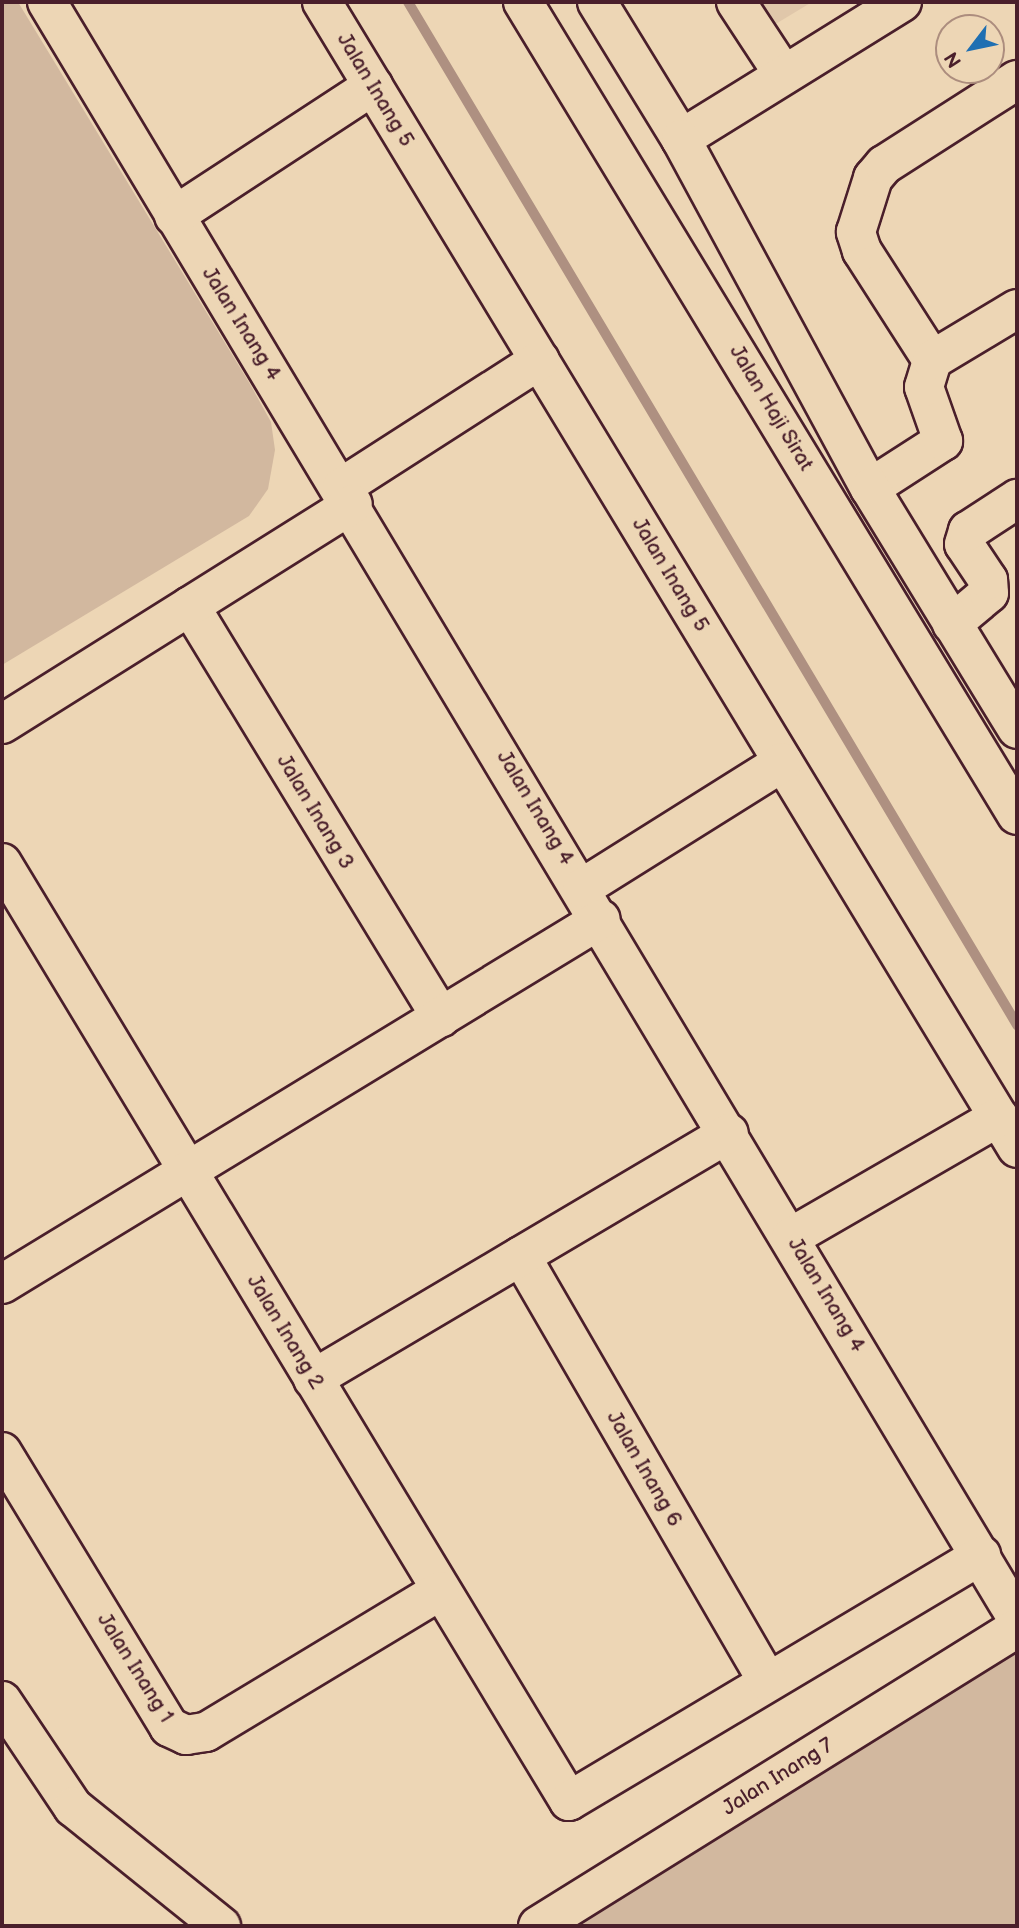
<!DOCTYPE html>
<style>
body{margin:0}
#map{position:relative;width:1019px;height:1928px;overflow:hidden;background:#edd6b5;font-family:"Balsamiq Sans",sans-serif}
div>[style]{position:absolute}
.built>*{inset:0;background:#e0c7aa}
.green>*{inset:0;background:#d2b89f}
.stream>*{height:10px;margin:-5px;padding:0 5px;transform-origin:5px;border-radius:5px;background:#ae9081}
.roads{filter:drop-shadow(2px 0 #4a1f2b) drop-shadow(-2px 0 #4a1f2b) drop-shadow(0 2px #4a1f2b) drop-shadow(0 -2px #4a1f2b)}
.minor>*{height:38px;margin:-19px;padding:0 19px;transform-origin:19px;border-radius:19px;background:#edd6b5}
.major>*{height:38px;margin:-19px;padding:0 19px;transform-origin:19px;border-radius:19px;background:#edd6b5}
span{translate:-50% -50%;white-space:nowrap;text-align:center;line-height:1.15;-webkit-text-stroke:5px #edd6b5;paint-order:stroke}
.street-label{font-size:21px;color:#4a1f2b}
.frame{position:absolute;inset:0;border:4px solid #4a1f2b;pointer-events:none}
.north{position:absolute;left:935px;top:14px;width:70px;height:70px;box-sizing:border-box;background:#edd6b5;border:2px solid #ac8d7e;border-radius:50%;rotate:238deg;font-size:19px;font-weight:700;line-height:28px;text-align:center;color:#4a1f2b}
.north::after{content:'';display:block;margin:auto;width:24px;height:32px;background:#1f6fb2;clip-path:polygon(50% 0,100% 100%,50% 72%,0 100%)}
</style>
<div id="map">
<div class="built">
<i style="clip-path:polygon(753px 2px,812px 2px,769px 28px)"></i>
</div>
<div class="green">
<i style="clip-path:polygon(2px 2px,18px 2px,250px 384px,271px 422px,275px 450px,268px 489px,249px 516px,2px 665px)"></i>
<i style="clip-path:polygon(1017px 1651px,1017px 1926px,578px 1926px)"></i>
</div>
<div class="stream">
<i style="left:408px;top:2px;width:1191px;rotate:59.23deg"></i>
</div>
<div class="roads">
<div class="minor">
<i style="left:47px;top:2px;width:1885px;rotate:59.03deg"></i>
<i style="left:322px;top:2px;width:1340px;rotate:58.76deg"></i>
<i style="left:736px;top:2px;width:87px;rotate:56.7deg"></i>
<i style="left:681px;top:139px;width:260px;rotate:-31.8deg"></i>
<i style="left:174px;top:216px;width:238px;rotate:-33.2deg"></i>
<i style="left:932px;top:360px;width:130px;rotate:-122.7deg"></i>
<i style="left:862px;top:251px;width:20px;rotate:-108deg"></i>
<i style="left:856px;top:232px;width:57px;rotate:-72.5deg"></i>
<i style="left:873px;top:178px;width:17px;rotate:-50deg"></i>
<i style="left:884px;top:165px;width:158px;rotate:-32.6deg"></i>
<i style="left:342px;top:487px;width:235px;rotate:-32.7deg"></i>
<i style="left:870px;top:488px;width:87px;rotate:-32.8deg"></i>
<i style="left:943px;top:441px;width:57px;rotate:-109.4deg"></i>
<i style="left:924px;top:387px;width:28px;rotate:-73deg"></i>
<i style="left:932px;top:360px;width:99px;rotate:-31deg"></i>
<i style="left:190px;top:606px;width:482px;rotate:58.6deg"></i>
<i style="left:952px;top:624px;width:48px;rotate:-40deg"></i>
<i style="left:989px;top:593px;width:13px;rotate:-94deg"></i>
<i style="left:988px;top:580px;width:43px;rotate:-123.7deg"></i>
<i style="left:964px;top:544px;width:14px;rotate:-73deg"></i>
<i style="left:968px;top:531px;width:59px;rotate:-33.1deg"></i>
<i style="left:2px;top:724px;width:414px;rotate:-32.1deg"></i>
<i style="left:2px;top:863px;width:1096px;rotate:58.85deg"></i>
<i style="left:569px;top:1801px;width:480px;rotate:-30.8deg"></i>
<i style="left:582px;top:888px;width:237px;rotate:-32.1deg"></i>
<i style="left:791px;top:1237px;width:240px;rotate:-30deg"></i>
<i style="left:521px;top:1256px;width:492px;rotate:59.9deg"></i>
<i style="left:2px;top:1284px;width:701px;rotate:-31.36deg"></i>
<i style="left:313px;top:1379px;width:483px;rotate:-30.6deg"></i>
<i style="left:2px;top:1452px;width:322px;rotate:58.7deg"></i>
<i style="left:169px;top:1727px;width:19px;rotate:25deg"></i>
<i style="left:186px;top:1735px;width:20px;rotate:-9deg"></i>
<i style="left:206px;top:1732px;width:273px;rotate:-31.1deg"></i>
<i style="left:2px;top:1701px;width:128px;rotate:56.2deg"></i>
<i style="left:73px;top:1807px;width:190px;rotate:38.8deg"></i>
<i style="left:538px;top:1926px;width:564px;rotate:-31.89deg"></i>
</div>
<div class="major">
<i style="left:523px;top:2px;width:951px;rotate:58.72deg"></i>
<i style="left:597px;top:2px;width:161px;rotate:58.5deg"></i>
<i style="left:681px;top:139px;width:397px;rotate:61.6deg"></i>
<i style="left:870px;top:488px;width:282px;rotate:58.6deg"></i>
</div>
</div>
<div class="street-label">
<span style="left:375px;top:90px;rotate:59deg">Jalan Inang 5</span>
<span style="left:241px;top:324px;rotate:58deg">Jalan Inang 4</span>
<span style="left:771px;top:408px;rotate:59deg">Jalan Haji Sirat</span>
<span style="left:670px;top:575px;rotate:59deg">Jalan Inang 5</span>
<span style="left:535px;top:808px;rotate:59deg">Jalan Inang 4</span>
<span style="left:315px;top:812px;rotate:59deg">Jalan Inang 3</span>
<span style="left:826px;top:1295px;rotate:59deg">Jalan Inang 4</span>
<span style="left:285px;top:1332px;rotate:59deg">Jalan Inang 2</span>
<span style="left:644px;top:1469px;rotate:60deg">Jalan Inang 6</span>
<span style="left:135px;top:1668px;rotate:58deg">Jalan Inang 1</span>
<span style="left:778px;top:1777px;rotate:-32deg">Jalan Inang 7</span>
</div>
<div class="frame"></div>
<div class="north">N</div>
</div>
